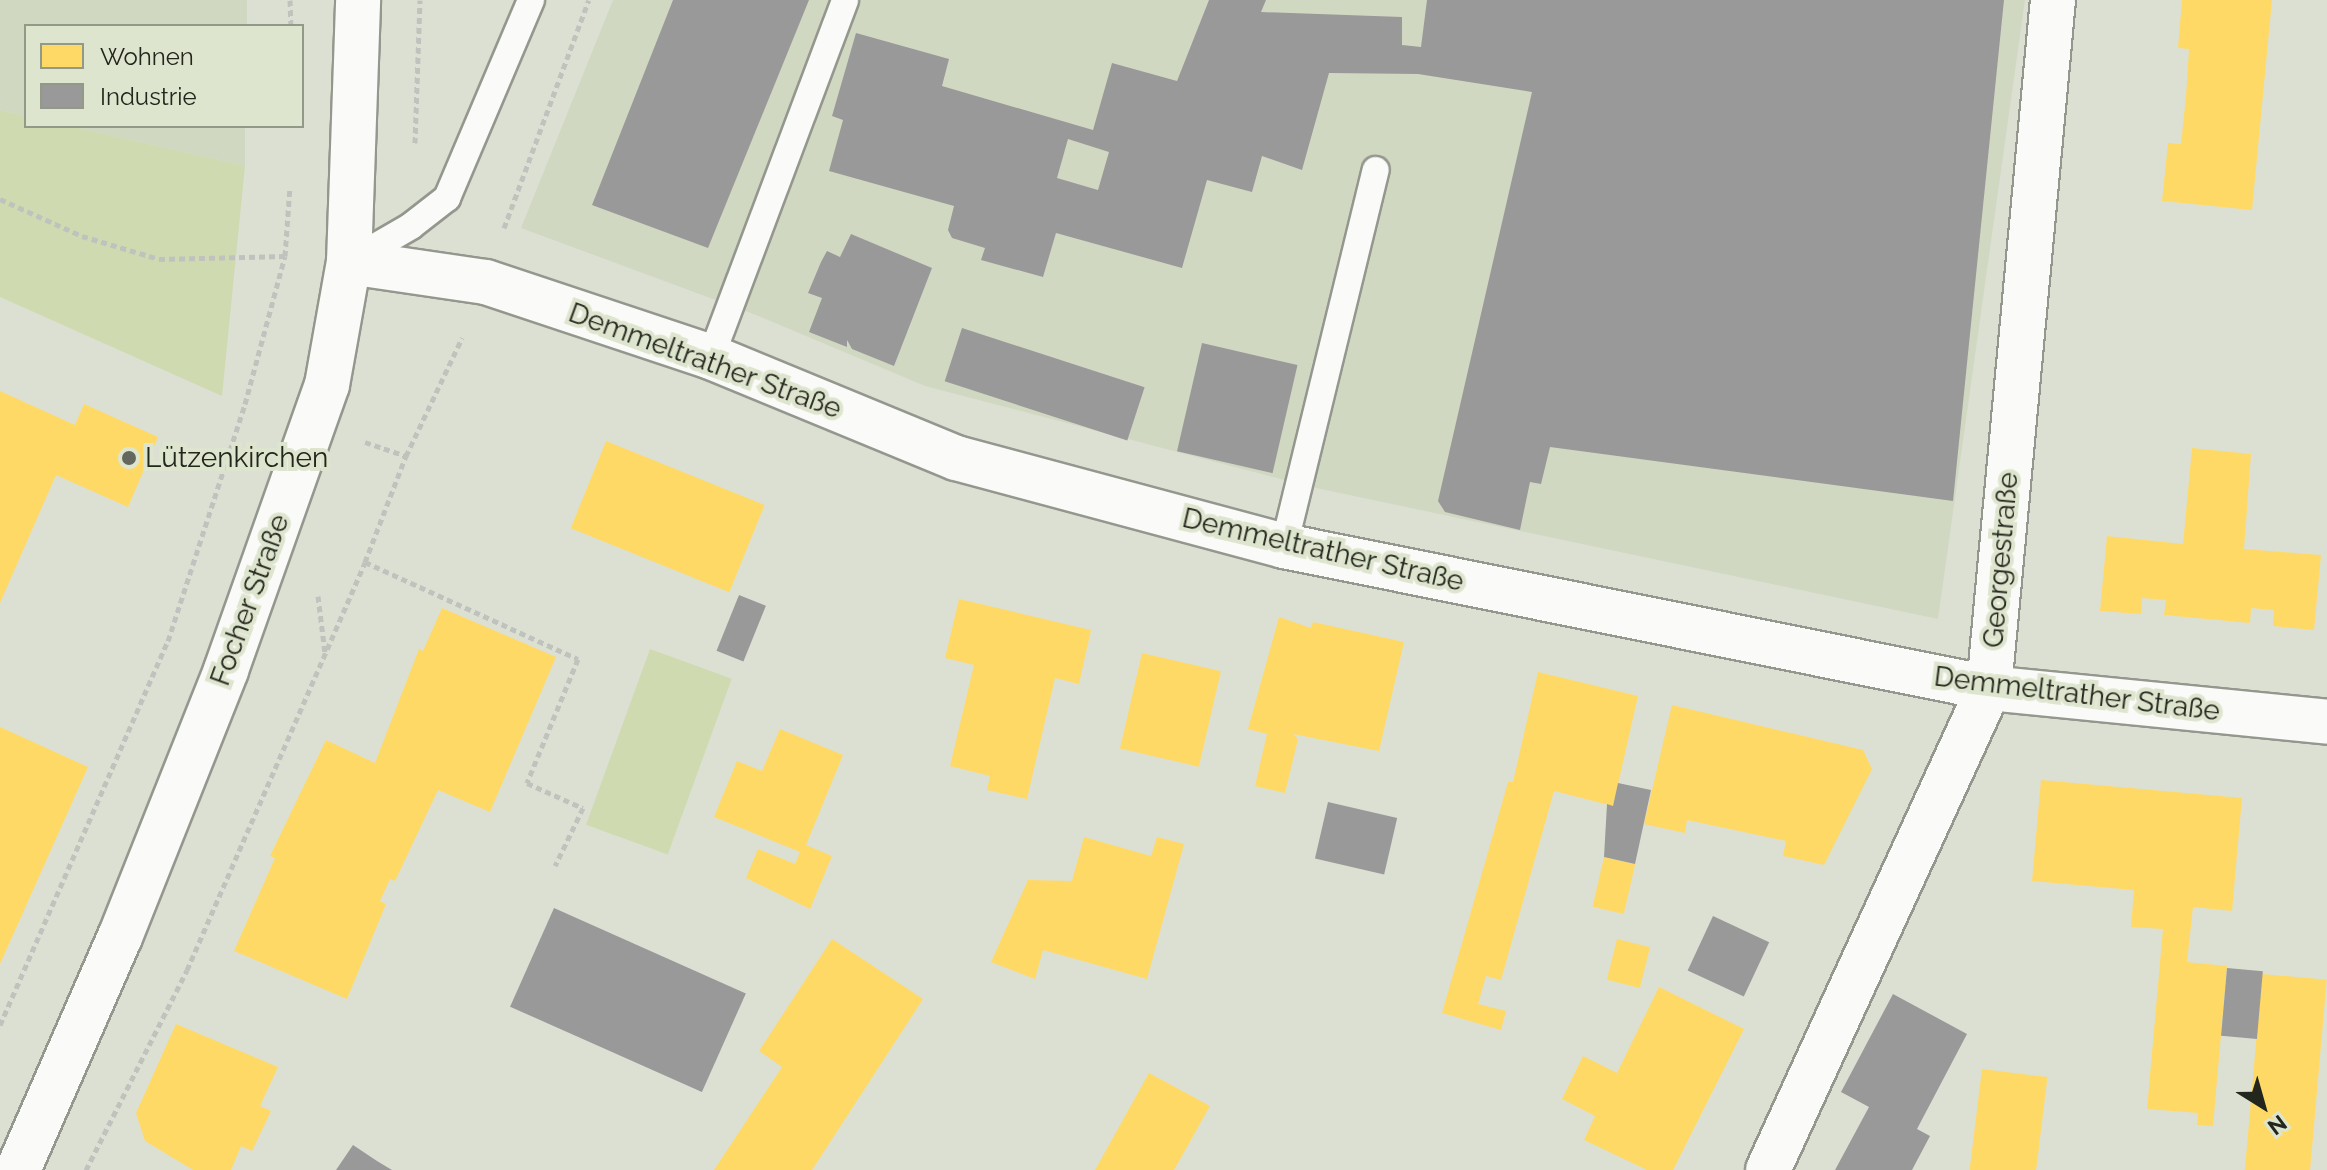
<!DOCTYPE html>
<meta charset="utf-8">
<style>
body{margin:0}
#map{position:relative;width:2327px;height:1170px;overflow:hidden;background:#dce0d3;font-family:Raleway,sans-serif}
div>[style]{position:absolute}
.built>*{inset:0;background:#d1d8c2}
.green>*{inset:0;background:#cfdab0;transform-origin:0 0}
.homes>*{inset:0;background:#ffd966;transform-origin:0 0}
.industry>*{inset:0;background:#999;transform-origin:0 0}
.path>*{height:5px;margin-top:-2.5px;transform-origin:0;background:repeating-linear-gradient(90deg,#c0c2bd 0 6px,transparent 0 10px)}
.roads{filter:drop-shadow(2px 0 #94978e) drop-shadow(-2px 0 #94978e) drop-shadow(0 2px #94978e) drop-shadow(0 -2px #94978e)}
.service>*{height:26px;margin:-13px;padding:0 13px;transform-origin:13px;border-radius:13px;background:#fafaf8}
.minor>*{height:44px;margin:-22px;padding:0 22px;transform-origin:22px;border-radius:22px;background:#fafaf8}
.secondary>*{height:44px;margin:-22px;padding:0 22px;transform-origin:22px;border-radius:22px;background:#fafaf8}
.dots>*{width:22px;height:22px;translate:-50% -50%;box-sizing:border-box;border:4px solid #dee5ce;border-radius:50%}
span{translate:-50% -50%;white-space:nowrap;text-align:center;line-height:1.15;-webkit-text-stroke:8px #dee5ce;paint-order:stroke}
.street-label{font-size:28px;color:#23261d}
.poi-label{font-size:28px;color:#23261d}
.left{translate:0 -50%;text-align:left}
.legend{position:absolute;left:24px;top:24px;width:280px;height:104px;box-sizing:border-box;background:#dee5ce;border:2px solid #939987;margin:0;padding:10px 14px;list-style:none;font-size:24px;color:#23261d}
.legend li{display:flex;align-items:center;gap:16px;height:40px}
.legend b{width:40px;border:2px solid #939987}
.north{position:absolute;left:2223px;top:1066px;width:80px;height:80px;-webkit-text-stroke:6px #dee5ce;paint-order:stroke;rotate:143deg;font-size:22px;font-weight:700;line-height:32px;text-align:center;color:#23261d}
.north::after{content:'';display:block;margin:auto;width:28px;height:36px;background:#23261d;clip-path:polygon(50% 0,100% 100%,50% 72%,0 100%)}
</style>
<div id="map">
<div class="built">
<i style="clip-path:polygon(0 0,247px 0,247px 26px,26px 26px,26px 116px,0 110px)"></i>
<i style="clip-path:polygon(613px 0,2025px 0,1938px 619px,1311px 487px,925px 386px,756px 315px,521px 228px)"></i>
<i style="clip-path:polygon(69px 126px,245px 126px,245px 166px)"></i>
</div>
<div class="green">
<i style="clip-path:polygon(0 110px,26px 116px,26px 126px,69px 126px,245px 166px,222px 396px,0 297px)"></i>
<i style="left:650px;top:649px;width:87px;height:187px;rotate:20deg"></i>
</div>
<div class="homes">
<i style="clip-path:polygon(2182px 0,2272px 0,2252px 210px,2162px 201px,2168px 143px,2181px 144px,2186px 96px,2189px 49px,2178px 48px)"></i>
<i style="clip-path:polygon(0 391px,75px 425px,84px 404px,158px 437px,128px 507px,56px 475px,0 603px)"></i>
<i style="left:606px;top:441px;width:171px;height:94px;rotate:22deg"></i>
<i style="clip-path:polygon(2192px 448px,2251px 454px,2244px 549px,2321px 555px,2314px 630px,2273px 626px,2274px 610px,2251px 608px,2250px 623px,2164px 615px,2166px 600px,2142px 598px,2141px 614px,2100px 611px,2107px 536px,2183px 544px)"></i>
<i style="clip-path:polygon(959px 599px,1091px 630px,1079px 684px,1055px 678px,1027px 799px,987px 790px,990px 776px,950px 766px,974px 665px,945px 658px)"></i>
<i style="clip-path:polygon(442px 608px,556px 657px,490px 812px,438px 790px,395px 881px,390px 879px,380px 901px,386px 904px,347px 999px,234px 951px,275px 858px,270px 856px,326px 740px,375px 763px,419px 649px,423px 651px)"></i>
<i style="clip-path:polygon(1279px 617px,1311px 628px,1313px 622px,1404px 642px,1379px 751px,1293px 734px,1298px 739px,1285px 793px,1255px 786px,1267px 734px,1248px 729px)"></i>
<i style="left:1142px;top:653px;width:81px;height:98px;rotate:13deg"></i>
<i style="clip-path:polygon(1538px 672px,1638px 696px,1613px 806px,1554px 791px,1501px 980px,1486px 976px,1478px 1004px,1506px 1011px,1501px 1030px,1442px 1013px,1508px 782px,1513px 782px)"></i>
<i style="clip-path:polygon(1672px 705px,1863px 750px,1872px 769px,1824px 865px,1783px 856px,1786px 841px,1687px 820px,1685px 833px,1644px 824px)"></i>
<i style="clip-path:polygon(0 727px,88px 767px,0 964px)"></i>
<i style="clip-path:polygon(780px 729px,843px 755px,806px 845px,832px 856px,810px 909px,746px 878px,758px 849px,795px 864px,800px 852px,714px 817px,737px 761px,762px 771px)"></i>
<i style="clip-path:polygon(2041px 780px,2242px 798px,2232px 911px,2193px 907px,2187px 962px,2227px 966px,2213px 1126px,2197px 1125px,2198px 1113px,2147px 1109px,2163px 929px,2131px 927px,2134px 890px,2032px 881px)"></i>
<i style="clip-path:polygon(1084px 837px,1151px 856px,1157px 837px,1184px 844px,1147px 979px,1043px 950px,1035px 979px,991px 962px,1028px 880px,1072px 881px)"></i>
<i style="left:1604px;top:857px;width:32px;height:51px;rotate:13deg"></i>
<i style="clip-path:polygon(832px 939px,923px 999px,812px 1170px,714px 1170px,782px 1067px,759px 1051px)"></i>
<i style="left:1617px;top:939px;width:34px;height:42px;rotate:14deg"></i>
<i style="left:2262px;top:974px;width:65px;height:197px;rotate:5deg"></i>
<i style="clip-path:polygon(1659px 987px,1744px 1029px,1673px 1170px,1647px 1170px,1584px 1140px,1595px 1116px,1562px 1099px,1583px 1056px,1617px 1073px)"></i>
<i style="clip-path:polygon(176px 1024px,278px 1067px,260px 1106px,271px 1111px,252px 1151px,241px 1146px,231px 1170px,193px 1170px,145px 1141px,136px 1113px)"></i>
<i style="left:1982px;top:1069px;width:66px;height:102px;rotate:7deg"></i>
<i style="clip-path:polygon(1149px 1073px,1210px 1106px,1174px 1170px,1095px 1170px)"></i>
</div>
<div class="industry">
<i style="clip-path:polygon(673px 0,809px 0,708px 248px,592px 205px)"></i>
<i style="clip-path:polygon(evenodd,1209px 0,1266px 0,1261px 12px,1402px 17px,1402px 45px,1421px 47px,1427px 0,2004px 0,1953px 501px,1550px 447px,1541px 484px,1530px 482px,1520px 530px,1445px 512px,1438px 501px,1532px 92px,1418px 74px,1329px 73px,1302px 170px,1262px 156px,1252px 192px,1207px 180px,1182px 268px,1056px 233px,1043px 277px,981px 260px,985px 248px,952px 238px,948px 230px,954px 206px,829px 171px,843px 120px,832px 116px,856px 33px,949px 59px,942px 86px,1093px 130px,1112px 63px,1177px 81px,1209px 0,1068px 139px,1109px 152px,1098px 190px,1057px 178px,1068px 139px)"></i>
<i style="clip-path:polygon(851px 234px,932px 268px,894px 366px,852px 349px,847px 340px,847px 347px,809px 332px,822px 298px,808px 293px,821px 262px,827px 251px,840px 257px)"></i>
<i style="left:962px;top:328px;width:192px;height:56px;rotate:18deg"></i>
<i style="left:1202px;top:343px;width:98px;height:111px;rotate:13deg"></i>
<i style="left:739px;top:595px;width:29px;height:60px;rotate:22deg"></i>
<i style="clip-path:polygon(1618px 783px,1651px 790px,1635px 864px,1604px 857px,1607px 804px,1613px 806px)"></i>
<i style="left:1328px;top:802px;width:71px;height:58px;rotate:13deg"></i>
<i style="left:554px;top:908px;width:210px;height:108px;rotate:24deg"></i>
<i style="left:1713px;top:916px;width:62px;height:60px;rotate:25deg"></i>
<i style="left:2227px;top:968px;width:36px;height:68px;rotate:5deg"></i>
<i style="clip-path:polygon(1893px 994px,1967px 1034px,1917px 1129px,1930px 1136px,1912px 1170px,1835px 1170px,1869px 1107px,1841px 1092px)"></i>
<i style="clip-path:polygon(353px 1145px,377px 1161px,392px 1170px,336px 1170px)"></i>
</div>
<div class="path">
<i style="left:290px;top:0;width:26px;rotate:88deg"></i>
<i style="left:415px;top:143px;width:143px;rotate:-88deg"></i>
<i style="left:0;top:199px;width:90px;rotate:24.3deg"></i>
<i style="left:82px;top:236px;width:80px;rotate:16.6deg"></i>
<i style="left:159px;top:259px;width:126px;rotate:-1.4deg"></i>
<i style="left:504px;top:228px;width:243px;rotate:-69.6deg"></i>
<i style="left:365px;top:442px;width:43px;rotate:18.9deg"></i>
<i style="left:365px;top:562px;width:114px;rotate:-68.9deg"></i>
<i style="left:406px;top:456px;width:131px;rotate:-64.6deg"></i>
<i style="left:318px;top:596px;width:57px;rotate:83deg"></i>
<i style="left:0;top:1025px;width:419px;rotate:-66.4deg"></i>
<i style="left:168px;top:641px;width:249px;rotate:-72deg"></i>
<i style="left:245px;top:404px;width:153px;rotate:-74.9deg"></i>
<i style="left:285px;top:256px;width:69px;rotate:-85.9deg"></i>
<i style="left:86px;top:1170px;width:224px;rotate:-63.2deg"></i>
<i style="left:187px;top:970px;width:445px;rotate:-66.4deg"></i>
<i style="left:365px;top:562px;width:234px;rotate:24.5deg"></i>
<i style="left:578px;top:659px;width:134px;rotate:112.4deg"></i>
<i style="left:527px;top:783px;width:61px;rotate:24.1deg"></i>
<i style="left:583px;top:808px;width:64px;rotate:115.8deg"></i>
</div>
<div class="roads">
<div class="service">
<i style="left:349px;top:262px;width:72px;rotate:-30.1deg"></i>
<i style="left:411px;top:226px;width:46px;rotate:-37.9deg"></i>
<i style="left:447px;top:198px;width:215px;rotate:-67deg"></i>
<i style="left:711px;top:357px;width:381px;rotate:-69.4deg"></i>
<i style="left:1284px;top:546px;width:387px;rotate:-76.3deg"></i>
</div>
<div class="minor">
<i style="left:349px;top:262px;width:138px;rotate:8.3deg"></i>
<i style="left:486px;top:282px;width:237px;rotate:18.4deg"></i>
<i style="left:711px;top:357px;width:265px;rotate:22.4deg"></i>
<i style="left:956px;top:458px;width:340px;rotate:15deg"></i>
<i style="left:1284px;top:546px;width:719px;rotate:11.39deg"></i>
<i style="left:1989px;top:688px;width:340px;rotate:5.7deg"></i>
<i style="left:1768px;top:1170px;width:530px;rotate:-65.37deg"></i>
<i style="left:1989px;top:688px;width:691px;rotate:-84.69deg"></i>
</div>
<div class="secondary">
<i style="left:18px;top:1170px;width:254px;rotate:-66.4deg"></i>
<i style="left:120px;top:937px;width:287px;rotate:-68.3deg"></i>
<i style="left:226px;top:670px;width:302px;rotate:-70.5deg"></i>
<i style="left:327px;top:385px;width:125px;rotate:-79.9deg"></i>
<i style="left:349px;top:262px;width:262px;rotate:-88deg"></i>
</div>
</div>
<div class="dots">
<i style="left:129px;top:458px;background:#64675d"></i>
</div>
<div class="street-label">
<span style="left:705px;top:361px;rotate:20deg">Demmeltrather Straße</span>
<span style="left:1323px;top:550px;rotate:13deg">Demmeltrather Straße</span>
<span style="left:2001px;top:560px;rotate:-85deg">Georgestraße</span>
<span style="left:250px;top:600px;rotate:-70deg">Focher Straße</span>
<span style="left:2077px;top:694px;rotate:7deg">Demmeltrather Straße</span>
</div>
<div class="poi-label">
<span class="left" style="left:145px;top:458px">Lützenkirchen</span>
</div>
<ul class="legend">
<li><b style="height:22px;background:#ffd966"></b>Wohnen</li>
<li><b style="height:22px;background:#999"></b>Industrie</li>
</ul>
<div class="north">N</div>
</div>
